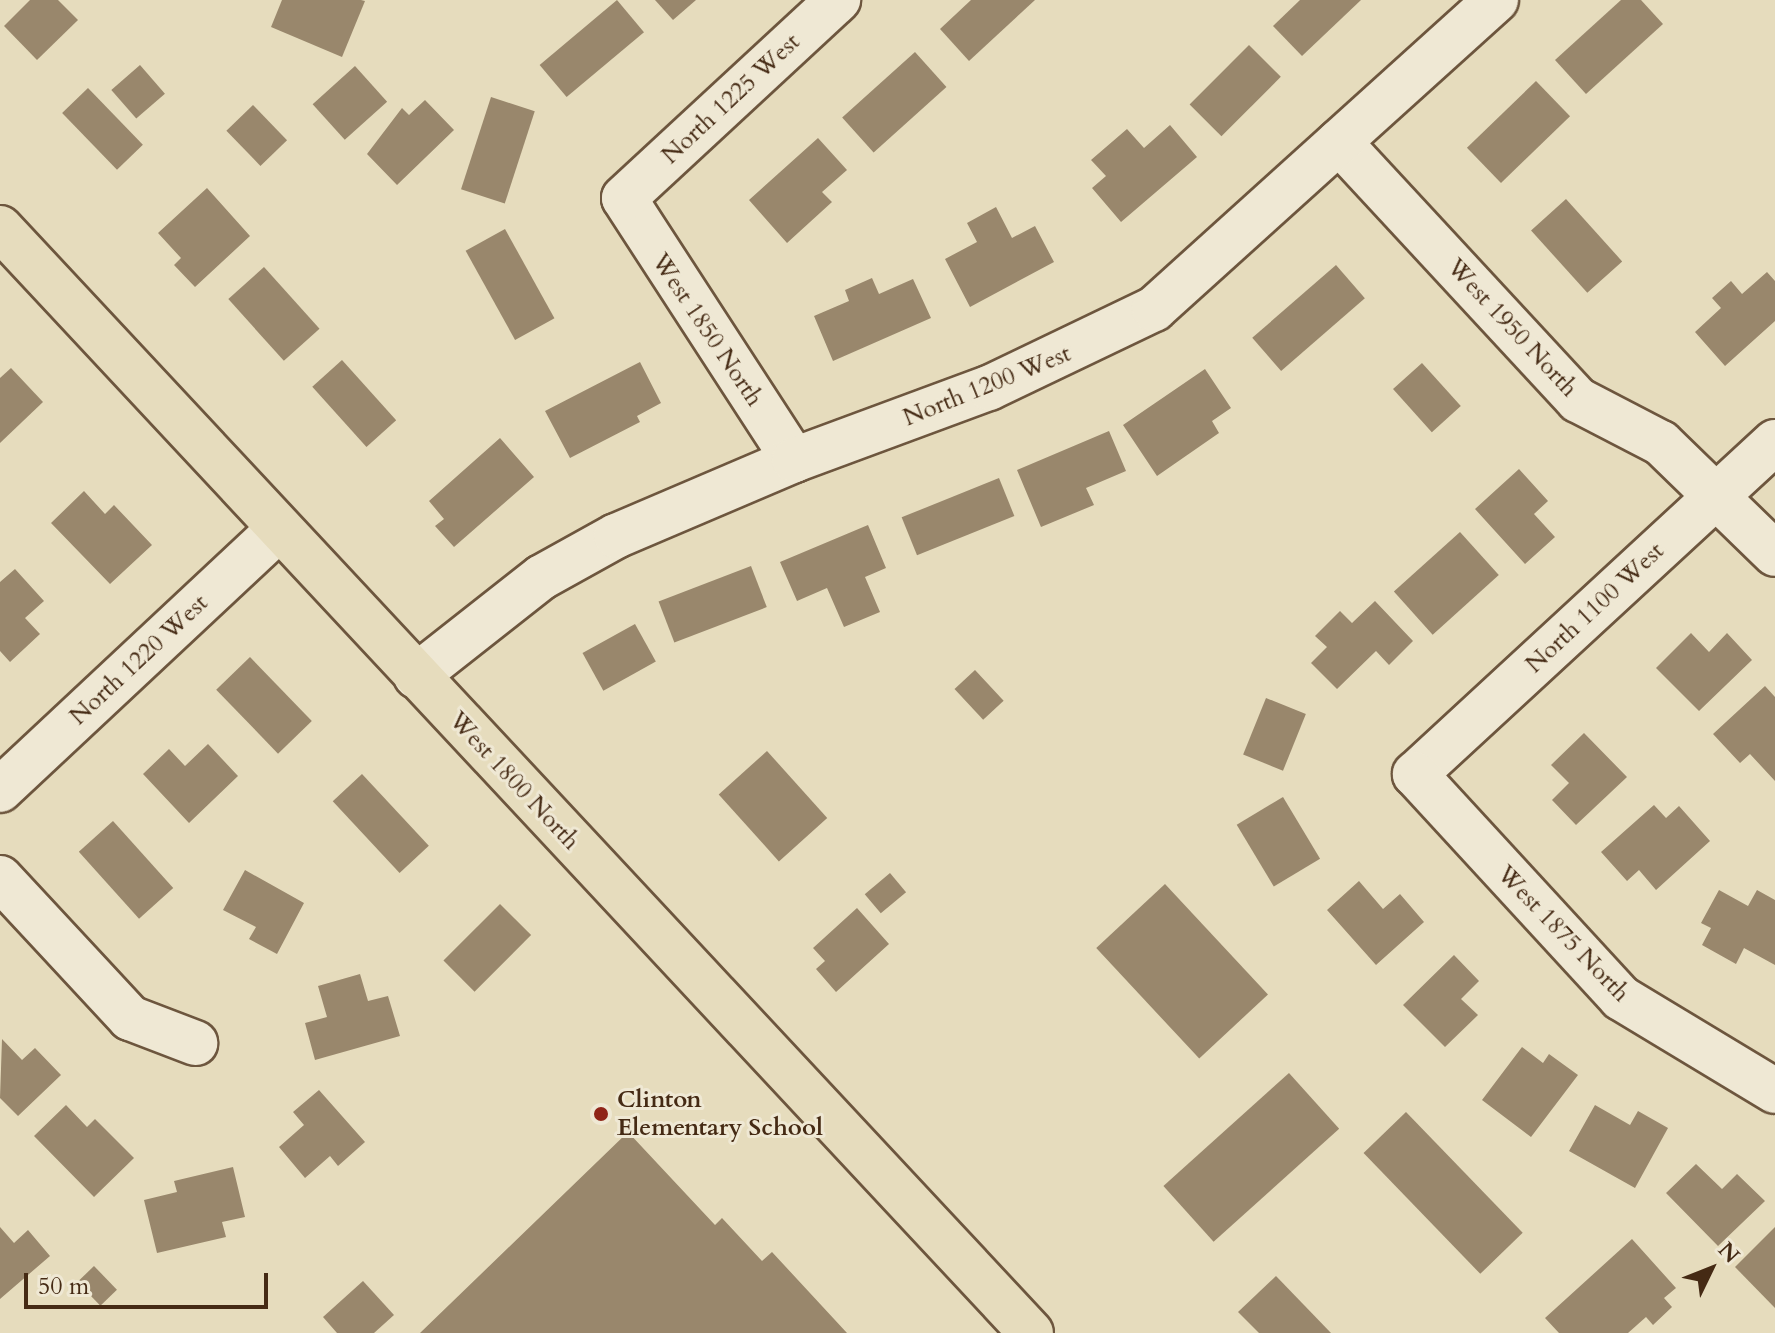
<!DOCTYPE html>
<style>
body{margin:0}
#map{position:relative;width:1775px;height:1333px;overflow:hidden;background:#e6dcbd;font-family:Cardo,serif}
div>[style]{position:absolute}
.building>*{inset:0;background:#99876c;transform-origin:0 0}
.roads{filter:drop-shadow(2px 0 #6d563e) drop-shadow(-2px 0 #6d563e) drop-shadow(0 2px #6d563e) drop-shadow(0 -2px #6d563e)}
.minor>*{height:44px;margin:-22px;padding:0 22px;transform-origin:22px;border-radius:22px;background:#efe8d4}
.major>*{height:44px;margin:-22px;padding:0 22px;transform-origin:22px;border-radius:22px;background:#e6dcbd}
.dots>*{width:22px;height:22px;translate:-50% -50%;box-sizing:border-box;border:4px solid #efe8d4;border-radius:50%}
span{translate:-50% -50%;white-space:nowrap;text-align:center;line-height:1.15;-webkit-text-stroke:6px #efe8d4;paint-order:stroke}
.street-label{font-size:24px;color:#452a14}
.poi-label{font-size:24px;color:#452a14;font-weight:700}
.left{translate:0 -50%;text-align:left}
.north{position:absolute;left:1671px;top:1229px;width:80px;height:80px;-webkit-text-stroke:6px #efe8d4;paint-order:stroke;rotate:47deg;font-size:22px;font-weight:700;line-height:32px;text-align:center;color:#452a14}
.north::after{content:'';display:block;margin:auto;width:28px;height:36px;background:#452a14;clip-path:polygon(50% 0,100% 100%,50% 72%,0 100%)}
.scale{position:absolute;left:24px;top:1273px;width:244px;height:36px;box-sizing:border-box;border:4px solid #452a14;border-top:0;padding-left:10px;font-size:24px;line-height:28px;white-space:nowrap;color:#452a14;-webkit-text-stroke:6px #efe8d4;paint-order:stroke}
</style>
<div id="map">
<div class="building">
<i style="clip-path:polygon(30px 0,58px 0,78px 20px,37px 60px,4px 26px)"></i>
<i style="clip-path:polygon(282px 0,361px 0,365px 1px,342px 57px,271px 27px)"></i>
<i style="left:617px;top:0;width:42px;height:101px;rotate:50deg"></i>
<i style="clip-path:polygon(655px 0,696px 0,673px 20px)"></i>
<i style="clip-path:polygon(971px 0,1035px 0,969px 61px,940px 29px)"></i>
<i style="clip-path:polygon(1300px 0,1361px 0,1302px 56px,1273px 26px)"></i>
<i style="clip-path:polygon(1621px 0,1641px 0,1663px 24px,1586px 94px,1555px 60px)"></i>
<i style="left:1249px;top:45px;width:45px;height:84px;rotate:45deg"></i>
<i style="left:915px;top:52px;width:47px;height:98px;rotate:48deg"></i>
<i style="left:140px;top:65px;width:38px;height:38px;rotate:49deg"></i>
<i style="left:355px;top:66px;width:48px;height:57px;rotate:48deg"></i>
<i style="left:1536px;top:81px;width:49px;height:96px;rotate:46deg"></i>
<i style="left:88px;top:88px;width:79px;height:36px;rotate:46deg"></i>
<i style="left:491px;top:97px;width:46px;height:97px;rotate:18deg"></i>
<i style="clip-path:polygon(425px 100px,454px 130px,397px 185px,367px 154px,402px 108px,409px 115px)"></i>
<i style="left:253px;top:105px;width:49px;height:37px;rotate:46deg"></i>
<i style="clip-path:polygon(1170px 125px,1197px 157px,1121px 222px,1092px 188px,1106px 176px,1091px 160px,1127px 129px,1144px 148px)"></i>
<i style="clip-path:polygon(818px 138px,847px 170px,822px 192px,832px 202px,787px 243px,749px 200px)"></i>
<i style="clip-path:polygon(207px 188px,250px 236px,195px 287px,174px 265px,181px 258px,158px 233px)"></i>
<i style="left:1566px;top:199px;width:84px;height:47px;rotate:48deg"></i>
<i style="clip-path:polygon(996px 207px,1012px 238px,1035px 226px,1054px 262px,970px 307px,945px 259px,977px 242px,967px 223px)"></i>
<i style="left:505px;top:229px;width:102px;height:45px;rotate:61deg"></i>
<i style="left:1336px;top:265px;width:44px;height:111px;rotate:49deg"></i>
<i style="left:264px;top:267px;width:83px;height:48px;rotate:48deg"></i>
<i style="clip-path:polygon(1767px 272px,1775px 281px,1775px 321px,1725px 366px,1695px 332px,1721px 308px,1712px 298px,1731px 281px,1742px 294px)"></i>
<i style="clip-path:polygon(872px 278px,879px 294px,913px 279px,931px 318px,833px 361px,814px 316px,849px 301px,845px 290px)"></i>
<i style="left:342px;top:360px;width:81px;height:40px;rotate:48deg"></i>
<i style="clip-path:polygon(640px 362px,661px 403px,637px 416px,640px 422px,570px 458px,545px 411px)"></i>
<i style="left:1422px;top:363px;width:58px;height:39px;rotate:48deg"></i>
<i style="clip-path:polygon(11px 368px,43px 402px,0 443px,0 378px)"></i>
<i style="clip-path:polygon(1205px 369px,1231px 408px,1212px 421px,1219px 433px,1157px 476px,1123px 425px)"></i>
<i style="clip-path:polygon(1109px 431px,1126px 471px,1086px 488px,1094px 505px,1041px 527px,1017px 470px)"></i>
<i style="clip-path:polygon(500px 438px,534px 477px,454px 547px,435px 526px,444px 519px,429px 501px)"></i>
<i style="clip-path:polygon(1519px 469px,1548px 501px,1534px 514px,1555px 537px,1525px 564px,1475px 509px)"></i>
<i style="left:999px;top:478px;width:41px;height:105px;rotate:68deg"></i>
<i style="clip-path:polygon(84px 491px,105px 514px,114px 505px,152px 545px,110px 584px,51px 523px)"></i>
<i style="clip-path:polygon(868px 525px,886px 568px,865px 577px,880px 612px,844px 627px,827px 588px,797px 601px,780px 562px)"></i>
<i style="left:1460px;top:532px;width:58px;height:89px;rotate:48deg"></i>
<i style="left:751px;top:566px;width:44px;height:99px;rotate:69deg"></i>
<i style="clip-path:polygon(15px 569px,44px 601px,25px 618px,40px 634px,10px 662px,0 651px,0 582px)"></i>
<i style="clip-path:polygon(1375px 601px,1413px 641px,1389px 665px,1376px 651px,1337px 689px,1311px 663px,1327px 647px,1315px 636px,1340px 611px,1352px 623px)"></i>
<i style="left:635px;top:624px;width:43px;height:60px;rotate:61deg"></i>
<i style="clip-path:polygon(1691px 633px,1709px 652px,1727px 633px,1752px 660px,1699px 711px,1656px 668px)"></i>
<i style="left:250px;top:657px;width:89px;height:47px;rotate:46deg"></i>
<i style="left:975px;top:670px;width:42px;height:28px;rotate:47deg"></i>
<i style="clip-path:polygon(1765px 686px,1775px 697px,1775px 781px,1750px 754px,1740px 763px,1713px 734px)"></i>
<i style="left:1266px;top:698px;width:43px;height:61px;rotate:22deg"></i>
<i style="clip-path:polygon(1584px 733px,1627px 777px,1576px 825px,1552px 800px,1569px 783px,1551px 765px)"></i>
<i style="clip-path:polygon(208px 744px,238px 776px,189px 823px,143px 774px,169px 749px,185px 766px)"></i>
<i style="left:767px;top:751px;width:90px;height:65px;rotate:48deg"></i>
<i style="left:362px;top:774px;width:98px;height:40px;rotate:47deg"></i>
<i style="left:1283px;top:797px;width:72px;height:54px;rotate:59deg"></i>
<i style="clip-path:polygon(1654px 805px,1666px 818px,1679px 806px,1710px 841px,1656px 890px,1639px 870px,1627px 881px,1601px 852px)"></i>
<i style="left:113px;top:821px;width:90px;height:46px;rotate:48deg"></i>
<i style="clip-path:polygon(245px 870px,304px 903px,277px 954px,249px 939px,256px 927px,223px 910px)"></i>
<i style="left:890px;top:873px;width:25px;height:33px;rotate:50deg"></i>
<i style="clip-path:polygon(1359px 881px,1383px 909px,1400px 894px,1424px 922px,1376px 965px,1327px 910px)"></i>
<i style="left:1165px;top:884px;width:151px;height:94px;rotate:47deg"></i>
<i style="clip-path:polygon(1719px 890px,1748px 906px,1757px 890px,1775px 900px,1775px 965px,1744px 948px,1736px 964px,1702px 945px,1711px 928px,1701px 923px)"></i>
<i style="left:500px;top:904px;width:44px;height:80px;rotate:45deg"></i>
<i style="clip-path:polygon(857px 908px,889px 944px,836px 992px,816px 969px,825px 961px,813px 948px)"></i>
<i style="clip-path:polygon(1454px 955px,1479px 981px,1461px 999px,1478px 1015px,1445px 1047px,1403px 1005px)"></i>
<i style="clip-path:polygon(360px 974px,368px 1001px,388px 996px,400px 1036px,315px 1060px,305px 1023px,327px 1017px,318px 986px)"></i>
<i style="clip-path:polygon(2px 1039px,22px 1060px,35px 1048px,61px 1075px,18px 1116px,0 1098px)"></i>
<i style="clip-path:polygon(1522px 1047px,1543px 1063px,1549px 1054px,1578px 1075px,1531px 1137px,1482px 1100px)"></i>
<i style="left:1289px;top:1073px;width:75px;height:169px;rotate:48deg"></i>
<i style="clip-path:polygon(319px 1090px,365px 1142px,338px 1166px,330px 1156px,305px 1178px,279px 1147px,304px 1125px,293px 1112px)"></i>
<i style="clip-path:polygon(66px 1105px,87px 1127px,95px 1119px,134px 1158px,94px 1197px,34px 1136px)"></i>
<i style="clip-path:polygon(1595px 1105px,1630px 1125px,1638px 1111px,1668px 1128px,1635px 1188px,1569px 1151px)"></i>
<i style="left:1406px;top:1112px;width:168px;height:59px;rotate:46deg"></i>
<i style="clip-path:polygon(628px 1132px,715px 1225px,722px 1218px,762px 1261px,772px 1252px,847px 1333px,420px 1333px)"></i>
<i style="clip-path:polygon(1696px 1164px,1722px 1189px,1737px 1174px,1765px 1201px,1718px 1246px,1666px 1193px)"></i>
<i style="clip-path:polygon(233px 1167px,245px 1217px,222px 1222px,226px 1237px,157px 1253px,144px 1200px,177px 1192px,174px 1181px)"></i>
<i style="clip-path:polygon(0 1227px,14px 1243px,28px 1230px,50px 1256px,0 1299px)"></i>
<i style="clip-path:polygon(1775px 1227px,1775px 1308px,1735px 1267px)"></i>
<i style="clip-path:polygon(1632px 1239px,1676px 1288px,1664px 1298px,1672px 1307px,1653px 1325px,1646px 1317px,1628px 1333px,1559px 1333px,1545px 1318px)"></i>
<i style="left:94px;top:1266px;width:33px;height:23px;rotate:46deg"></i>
<i style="clip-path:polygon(1276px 1276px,1331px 1333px,1259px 1333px,1238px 1312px)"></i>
<i style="clip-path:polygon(363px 1281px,394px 1315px,374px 1333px,337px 1333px,323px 1317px)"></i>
</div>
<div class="roads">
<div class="minor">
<i style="left:1339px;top:142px;width:352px;rotate:47.2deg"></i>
<i style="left:1578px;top:400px;width:93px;rotate:27.4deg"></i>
<i style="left:1661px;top:443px;width:159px;rotate:44.2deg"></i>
<i style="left:1775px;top:442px;width:490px;rotate:137.3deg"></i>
<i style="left:1415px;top:774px;width:304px;rotate:47.4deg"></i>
<i style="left:1621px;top:998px;width:180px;rotate:31.1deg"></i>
<i style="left:794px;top:460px;width:312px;rotate:-123deg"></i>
<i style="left:624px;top:198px;width:292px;rotate:-42.8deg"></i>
<i style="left:416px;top:676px;width:160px;rotate:-38.2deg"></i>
<i style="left:542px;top:577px;width:85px;rotate:-29deg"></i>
<i style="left:616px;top:536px;width:194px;rotate:-23.1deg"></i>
<i style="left:794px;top:460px;width:208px;rotate:-20.3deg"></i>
<i style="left:989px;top:388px;width:183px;rotate:-25.6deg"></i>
<i style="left:1154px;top:309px;width:461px;rotate:-42.1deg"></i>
<i style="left:0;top:790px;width:382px;rotate:-43.1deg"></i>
<i style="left:0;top:878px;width:191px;rotate:47.1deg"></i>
<i style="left:130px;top:1018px;width:70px;rotate:21deg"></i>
</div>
<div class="major">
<i style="left:0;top:228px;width:1511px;rotate:46.98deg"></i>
</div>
</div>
<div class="dots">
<i style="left:601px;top:1114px;background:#8f2418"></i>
</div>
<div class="street-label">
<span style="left:731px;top:99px;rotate:-43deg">North 1225 West</span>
<span style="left:1512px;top:328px;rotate:47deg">West 1950 North</span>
<span style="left:707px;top:330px;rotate:56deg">West 1850 North</span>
<span style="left:987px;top:386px;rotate:-22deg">North 1200 West</span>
<span style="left:1595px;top:608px;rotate:-43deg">North 1100 West</span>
<span style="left:139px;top:660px;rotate:-43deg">North 1220 West</span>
<span style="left:514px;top:781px;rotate:47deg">West 1800 North</span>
<span style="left:1563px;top:934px;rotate:46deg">West 1875 North</span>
</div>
<div class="poi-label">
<span class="left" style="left:617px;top:1114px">Clinton<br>Elementary School</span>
</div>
<div class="north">N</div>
<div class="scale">50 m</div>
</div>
